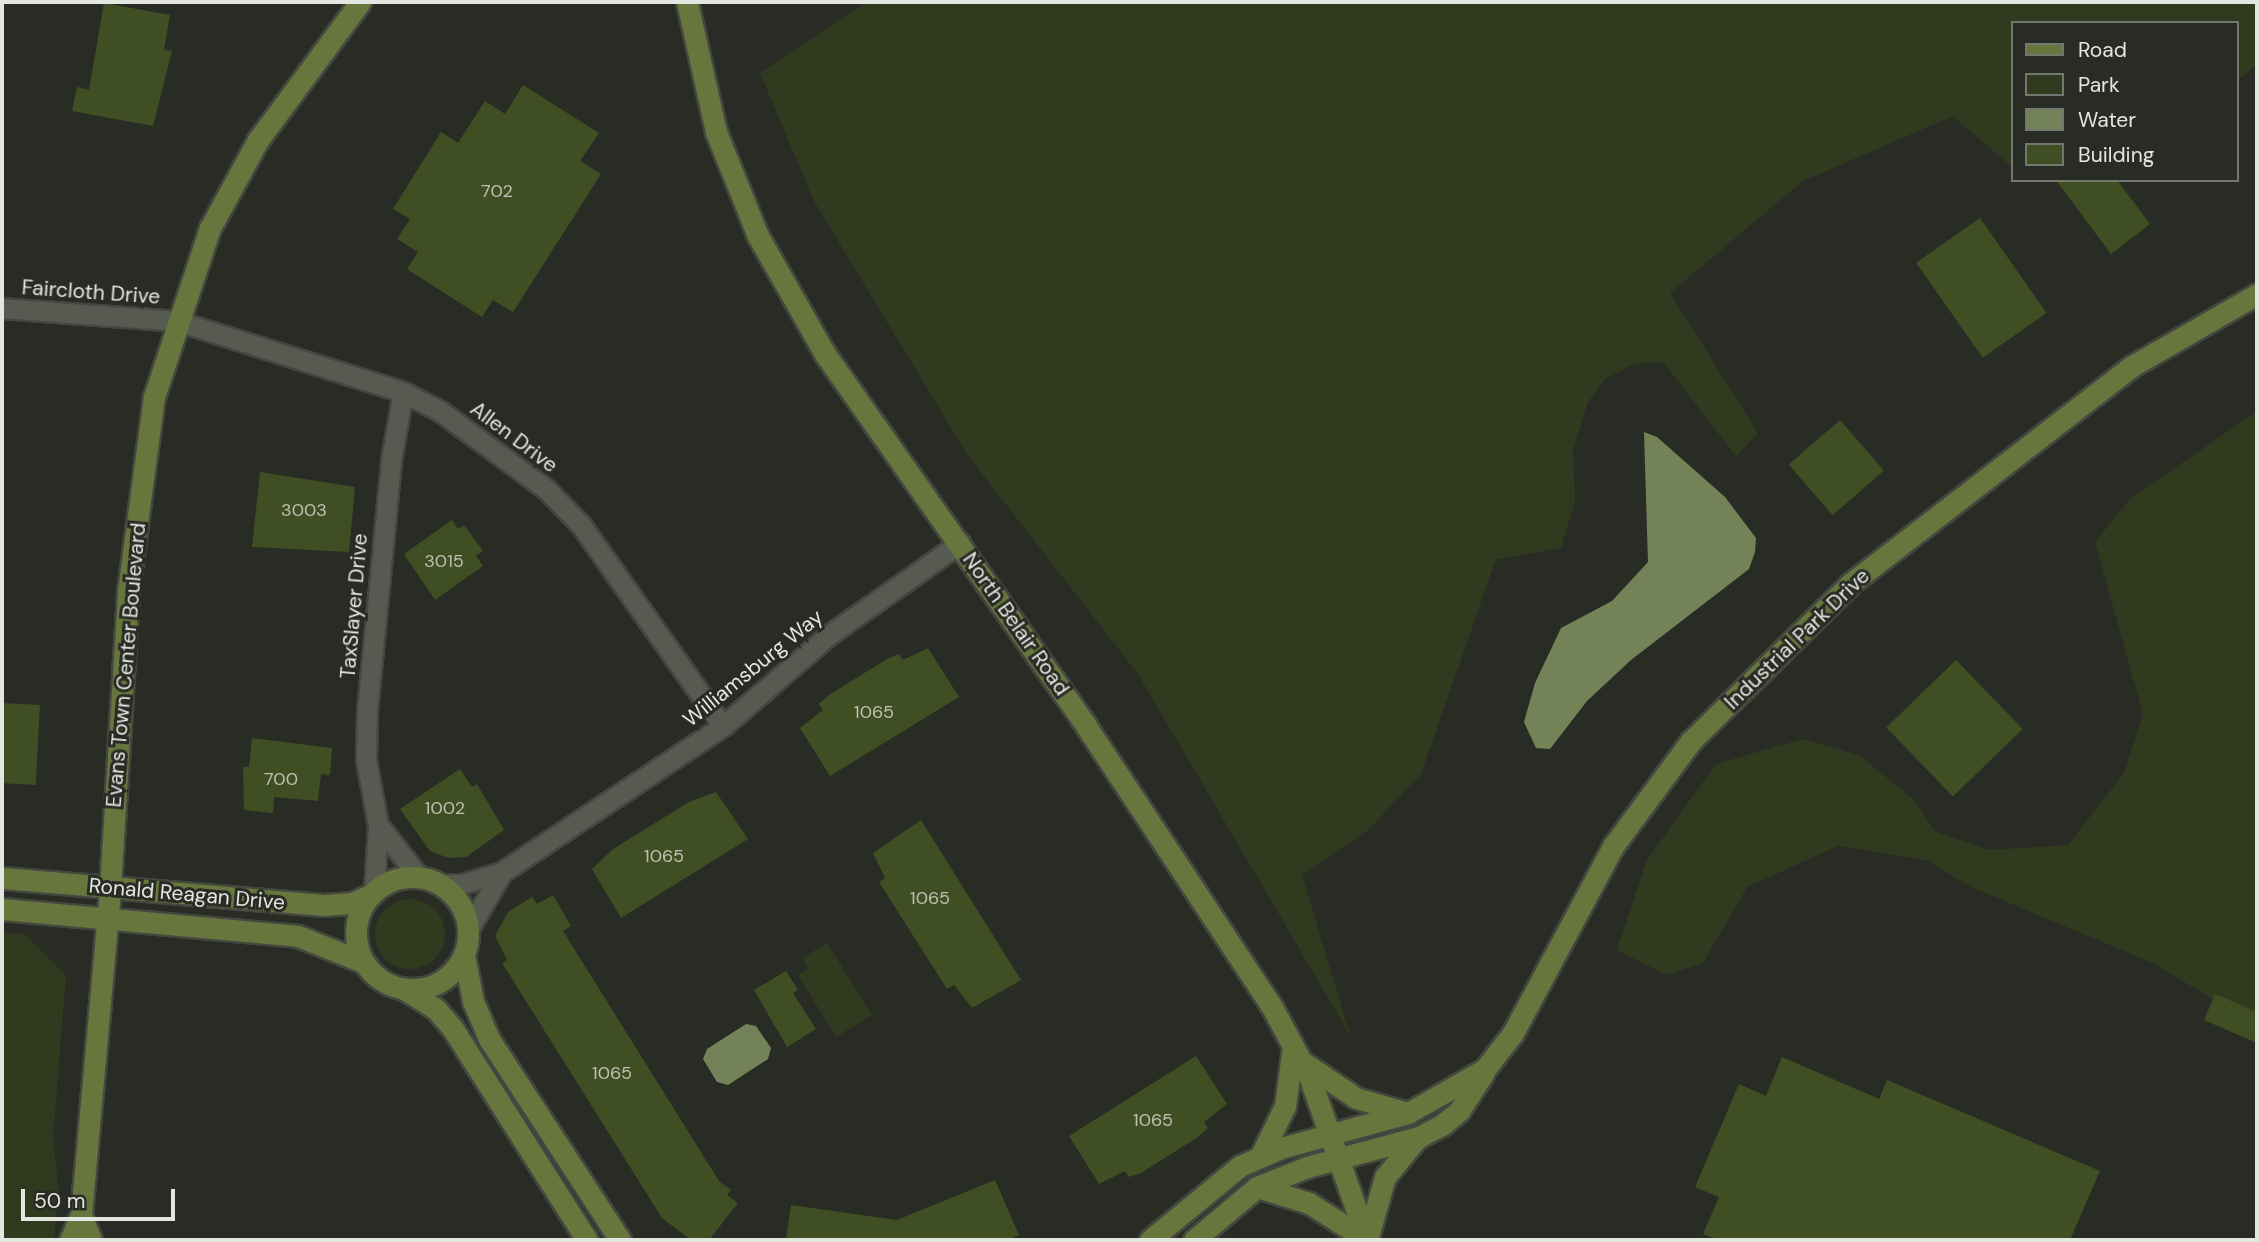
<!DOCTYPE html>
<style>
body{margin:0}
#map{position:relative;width:2259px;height:1242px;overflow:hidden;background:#292c24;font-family:"DM Sans",sans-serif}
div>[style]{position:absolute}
.green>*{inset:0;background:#313a1f}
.round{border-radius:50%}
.water>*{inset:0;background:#748357}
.building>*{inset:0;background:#404e24;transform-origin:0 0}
.roads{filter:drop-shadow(2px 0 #444740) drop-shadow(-2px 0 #444740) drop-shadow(0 2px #444740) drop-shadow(0 -2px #444740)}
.street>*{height:19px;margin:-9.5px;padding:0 9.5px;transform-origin:9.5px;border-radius:9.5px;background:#575a51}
.secondary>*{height:21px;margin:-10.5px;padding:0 10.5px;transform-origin:10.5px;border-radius:10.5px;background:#68763e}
.secondary>.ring{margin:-10.5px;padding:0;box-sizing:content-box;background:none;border:21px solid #68763e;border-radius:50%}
span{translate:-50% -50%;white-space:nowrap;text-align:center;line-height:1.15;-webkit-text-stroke:6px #292c24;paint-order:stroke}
.number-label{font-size:18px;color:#bbc0b2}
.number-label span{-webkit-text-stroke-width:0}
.street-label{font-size:21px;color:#e4e6e1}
.frame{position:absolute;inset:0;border:4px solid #e4e6e1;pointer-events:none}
.legend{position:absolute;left:2011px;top:21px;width:228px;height:161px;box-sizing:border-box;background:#292c24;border:2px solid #747670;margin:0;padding:9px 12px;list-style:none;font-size:21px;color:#e4e6e1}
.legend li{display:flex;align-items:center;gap:14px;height:35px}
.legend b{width:35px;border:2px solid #747670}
.scale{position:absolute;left:21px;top:1189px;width:154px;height:32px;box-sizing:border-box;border:4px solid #e4e6e1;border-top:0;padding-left:9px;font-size:21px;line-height:24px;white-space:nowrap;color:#e4e6e1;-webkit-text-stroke:5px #292c24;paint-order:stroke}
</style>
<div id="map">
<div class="green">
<i style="clip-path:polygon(867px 2px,2257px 2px,2257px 64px,2236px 82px,2236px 23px,2012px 23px,2012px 167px,1953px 116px,1803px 181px,1670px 293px,1758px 433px,1736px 456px,1664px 363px,1636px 363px,1605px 379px,1588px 402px,1573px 449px,1575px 502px,1561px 548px,1496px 559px,1421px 774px,1367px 831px,1302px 875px,1350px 1035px,1138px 674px,966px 453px,814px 201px,760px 73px)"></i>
<i style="clip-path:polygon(2257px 411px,2257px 1026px,2153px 963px,1971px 887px,1926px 860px,1838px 846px,1747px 887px,1703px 963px,1667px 975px,1617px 950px,1647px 860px,1716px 764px,1803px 739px,1859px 755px,1913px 799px,1935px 831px,1988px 850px,2068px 845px,2124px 773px,2143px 714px,2095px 542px,2130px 499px)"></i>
<i class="round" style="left:375px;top:899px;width:70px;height:70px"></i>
<i style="clip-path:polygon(2px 933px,24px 934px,66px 976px,53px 1136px,58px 1185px,54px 1240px,2px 1240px)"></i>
<i style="clip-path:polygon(827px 943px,872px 1015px,836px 1037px,798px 975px,808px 968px,802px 958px)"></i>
</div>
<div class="water">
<i style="clip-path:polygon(1644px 432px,1657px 437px,1725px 497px,1756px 538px,1755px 552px,1749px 569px,1631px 660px,1587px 701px,1550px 749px,1536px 748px,1524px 722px,1535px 683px,1561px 628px,1612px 601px,1648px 562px)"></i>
<i style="clip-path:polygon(746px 1024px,756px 1026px,771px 1048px,768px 1059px,728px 1085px,717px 1082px,703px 1059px,707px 1049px)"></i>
</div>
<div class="building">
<i style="clip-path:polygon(104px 3px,170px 15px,164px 50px,172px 51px,153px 126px,72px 111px,77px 87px,89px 90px)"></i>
<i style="clip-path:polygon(523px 85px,599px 133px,580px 161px,601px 174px,513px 312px,493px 300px,482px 317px,407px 269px,418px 252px,397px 239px,410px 219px,393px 209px,441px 132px,458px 143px,485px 101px,505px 114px)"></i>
<i style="clip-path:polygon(2056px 180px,2117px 180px,2150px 224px,2111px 254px)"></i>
<i style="left:1980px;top:218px;width:116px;height:78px;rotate:55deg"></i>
<i style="left:1840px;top:420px;width:67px;height:68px;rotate:49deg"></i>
<i style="clip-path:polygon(260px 472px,355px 487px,349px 552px,252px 547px)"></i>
<i style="clip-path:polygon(452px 520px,458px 529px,464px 525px,483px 551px,476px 556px,483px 566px,435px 600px,404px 554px)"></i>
<i style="clip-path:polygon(928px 648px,959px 697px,830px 776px,800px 728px,823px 710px,819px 704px,829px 695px,887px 659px,899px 654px,903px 660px)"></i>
<i style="left:1956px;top:660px;width:96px;height:97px;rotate:46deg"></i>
<i style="left:2px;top:703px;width:38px;height:80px;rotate:3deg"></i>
<i style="clip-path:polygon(252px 738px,332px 748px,330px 775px,321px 774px,318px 801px,274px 797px,273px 813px,244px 810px,243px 767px,249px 767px)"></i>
<i style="clip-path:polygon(460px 769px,472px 787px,477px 784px,504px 830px,466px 857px,448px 858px,430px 851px,400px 809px)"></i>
<i style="clip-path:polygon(716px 792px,748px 839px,621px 918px,592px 869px,613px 849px,689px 802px)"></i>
<i style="clip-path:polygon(921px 820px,1021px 980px,972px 1008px,954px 985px,947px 989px,879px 882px,885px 878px,873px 853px)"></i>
<i style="clip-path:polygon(553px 895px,571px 926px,563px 931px,719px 1181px,731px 1190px,727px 1195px,738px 1203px,709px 1240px,691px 1240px,662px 1218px,502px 963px,507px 960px,495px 936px,508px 912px,532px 897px,537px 904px)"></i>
<i style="clip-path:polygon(786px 971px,798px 990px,793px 993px,816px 1029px,787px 1047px,754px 990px)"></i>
<i style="clip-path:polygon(2215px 994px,2257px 1012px,2257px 1043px,2204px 1020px)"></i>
<i style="clip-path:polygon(1196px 1056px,1227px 1104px,1204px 1122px,1208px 1128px,1198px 1137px,1141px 1173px,1129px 1177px,1125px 1171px,1099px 1184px,1069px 1136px)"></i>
<i style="clip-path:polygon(1782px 1057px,1879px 1099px,1887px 1080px,2100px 1171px,2070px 1240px,1718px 1240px,1703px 1234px,1719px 1197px,1695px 1187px,1739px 1084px,1766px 1096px)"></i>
<i style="clip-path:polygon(995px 1180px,1019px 1235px,1007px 1240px,786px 1240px,791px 1205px,897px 1220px)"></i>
</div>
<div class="roads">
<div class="street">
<i style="left:2px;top:308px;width:175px;rotate:4.2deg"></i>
<i style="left:177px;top:321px;width:237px;rotate:17.4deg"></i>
<i style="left:403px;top:392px;width:42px;rotate:27.2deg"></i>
<i style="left:440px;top:411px;width:133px;rotate:36.4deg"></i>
<i style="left:547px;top:490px;width:49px;rotate:45.8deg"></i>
<i style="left:581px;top:525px;width:246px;rotate:54.8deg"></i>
<i style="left:378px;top:825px;width:66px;rotate:51.7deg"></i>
<i style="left:440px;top:884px;width:22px"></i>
<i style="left:462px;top:884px;width:42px;rotate:-16.7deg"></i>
<i style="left:502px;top:872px;width:265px;rotate:-33.5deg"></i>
<i style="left:723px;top:726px;width:141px;rotate:-40.7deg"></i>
<i style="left:830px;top:634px;width:159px;rotate:-35deg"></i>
<i style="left:374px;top:891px;width:66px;rotate:-86.5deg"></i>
<i style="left:378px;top:825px;width:66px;rotate:-100.5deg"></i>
<i style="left:366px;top:760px;width:49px;rotate:-88.8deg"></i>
<i style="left:367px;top:711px;width:252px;rotate:-84.5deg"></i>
<i style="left:391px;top:460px;width:69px;rotate:-80deg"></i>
<i style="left:468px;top:930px;width:67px;rotate:-59.6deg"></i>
</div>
<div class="secondary">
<i style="left:687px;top:2px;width:133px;rotate:77.4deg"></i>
<i style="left:716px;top:132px;width:112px;rotate:68deg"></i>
<i style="left:758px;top:236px;width:136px;rotate:60.4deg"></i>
<i style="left:825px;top:354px;width:454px;rotate:54.9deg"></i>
<i style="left:1086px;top:726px;width:337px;rotate:56.5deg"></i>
<i style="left:1272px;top:1007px;width:78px;rotate:61.8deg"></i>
<i style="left:1309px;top:1076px;width:174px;rotate:70.5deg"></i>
<i class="ring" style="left:356px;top:877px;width:91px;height:91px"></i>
<i style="left:2px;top:878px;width:323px;rotate:4.8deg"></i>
<i style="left:324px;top:905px;width:28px;rotate:-4deg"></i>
<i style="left:352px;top:903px;width:20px;rotate:-24deg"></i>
<i style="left:2px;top:909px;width:297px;rotate:5.2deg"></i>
<i style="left:298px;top:936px;width:70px;rotate:21.8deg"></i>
<i style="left:464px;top:955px;width:47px;rotate:78.9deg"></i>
<i style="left:473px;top:1001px;width:41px;rotate:67.2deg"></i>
<i style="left:489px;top:1039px;width:240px;rotate:56.9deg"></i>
<i style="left:404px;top:989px;width:36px;rotate:32deg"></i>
<i style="left:435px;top:1008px;width:28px;rotate:49deg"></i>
<i style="left:453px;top:1029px;width:250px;rotate:57.6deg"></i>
<i style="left:1304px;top:1063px;width:63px;rotate:33.9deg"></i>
<i style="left:1356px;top:1098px;width:54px;rotate:16.1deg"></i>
<i style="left:1261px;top:1155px;width:55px;rotate:-63.9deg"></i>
<i style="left:1285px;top:1106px;width:61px;rotate:-82.4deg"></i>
<i style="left:1257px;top:1187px;width:54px;rotate:17.1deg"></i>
<i style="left:1309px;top:1203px;width:69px;rotate:32.5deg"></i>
<i style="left:81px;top:1215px;width:27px;rotate:68deg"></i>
<i style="left:70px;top:1240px;width:27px;rotate:-66deg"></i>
<i style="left:81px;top:1215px;width:328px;rotate:-84.9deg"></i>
<i style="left:110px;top:888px;width:298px;rotate:-86.5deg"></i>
<i style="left:128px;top:591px;width:196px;rotate:-82.4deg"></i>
<i style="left:154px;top:397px;width:178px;rotate:-71.7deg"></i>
<i style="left:210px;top:228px;width:100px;rotate:-61.4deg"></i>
<i style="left:258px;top:140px;width:172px;rotate:-53.5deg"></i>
<i style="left:1150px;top:1240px;width:117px;rotate:-39.4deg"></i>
<i style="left:1240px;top:1166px;width:45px;rotate:-23.7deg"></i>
<i style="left:1281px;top:1148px;width:132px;rotate:-15.4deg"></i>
<i style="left:1408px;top:1113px;width:89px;rotate:-29.7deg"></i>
<i style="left:1485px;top:1069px;width:46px;rotate:-52.1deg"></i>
<i style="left:1513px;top:1033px;width:213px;rotate:-61.8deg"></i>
<i style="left:1614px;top:845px;width:129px;rotate:-53.5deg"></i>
<i style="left:1691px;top:741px;width:223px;rotate:-44.6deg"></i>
<i style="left:1850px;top:584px;width:356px;rotate:-37.7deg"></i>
<i style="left:2132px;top:366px;width:144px;rotate:-29.9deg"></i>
<i style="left:1194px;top:1240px;width:82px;rotate:-40.1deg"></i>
<i style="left:1257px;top:1187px;width:54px;rotate:-21.8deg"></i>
<i style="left:1307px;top:1167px;width:116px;rotate:-15deg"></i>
<i style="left:1419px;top:1137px;width:26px;rotate:-28deg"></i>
<i style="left:1442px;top:1125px;width:22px;rotate:-39deg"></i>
<i style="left:1459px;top:1111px;width:44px;rotate:-57deg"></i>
<i style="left:1367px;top:1240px;width:66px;rotate:-74.1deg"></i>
<i style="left:1385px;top:1177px;width:50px;rotate:-50.6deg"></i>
</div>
</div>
<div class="number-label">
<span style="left:497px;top:191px">702</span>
<span style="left:304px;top:510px">3003</span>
<span style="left:444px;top:561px">3015</span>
<span style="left:874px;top:712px">1065</span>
<span style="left:281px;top:779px">700</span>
<span style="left:445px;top:808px">1002</span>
<span style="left:664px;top:856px">1065</span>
<span style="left:930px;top:898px">1065</span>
<span style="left:612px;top:1073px">1065</span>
<span style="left:1153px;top:1120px">1065</span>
</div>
<div class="street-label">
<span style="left:91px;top:292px;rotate:4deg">Faircloth Drive</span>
<span style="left:514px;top:437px;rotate:37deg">Allen Drive</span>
<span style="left:354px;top:606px;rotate:-85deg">TaxSlayer Drive</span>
<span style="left:1016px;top:624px;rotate:55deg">North Belair Road</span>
<span style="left:1797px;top:639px;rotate:-44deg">Industrial Park Drive</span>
<span style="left:126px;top:665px;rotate:-85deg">Evans Town Center Boulevard</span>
<span style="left:753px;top:668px;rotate:-39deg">Williamsburg Way</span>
<span style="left:187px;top:894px;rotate:5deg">Ronald Reagan Drive</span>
</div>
<div class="frame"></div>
<ul class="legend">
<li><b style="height:9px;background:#68763e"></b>Road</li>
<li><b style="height:19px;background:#313a1f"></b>Park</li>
<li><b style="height:19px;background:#748357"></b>Water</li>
<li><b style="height:19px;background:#404e24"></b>Building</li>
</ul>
<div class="scale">50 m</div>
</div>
